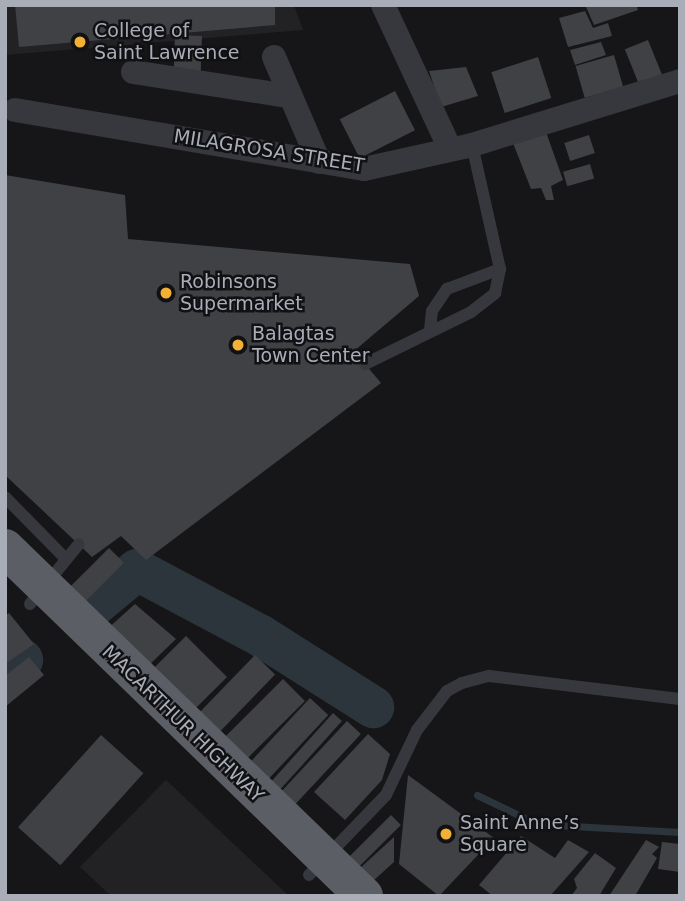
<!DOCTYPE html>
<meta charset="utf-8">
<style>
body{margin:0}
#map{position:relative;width:685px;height:901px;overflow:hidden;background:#161618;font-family:"DejaVu Sans",sans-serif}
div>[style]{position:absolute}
.built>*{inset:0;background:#222225}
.stream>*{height:7px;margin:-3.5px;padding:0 3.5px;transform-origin:3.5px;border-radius:3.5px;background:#2c353c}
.river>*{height:42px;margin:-21px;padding:0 21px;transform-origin:21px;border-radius:21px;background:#2c353c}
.building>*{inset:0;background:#404145;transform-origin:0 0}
.service>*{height:12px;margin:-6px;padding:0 6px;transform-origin:6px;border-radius:6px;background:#37383d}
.minor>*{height:24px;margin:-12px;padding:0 12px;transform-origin:12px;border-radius:12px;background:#37383d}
.trunk>*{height:38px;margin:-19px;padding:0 19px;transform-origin:19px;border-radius:19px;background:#5b5e65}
.dots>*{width:19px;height:19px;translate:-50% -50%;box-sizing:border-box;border:4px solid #111113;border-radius:50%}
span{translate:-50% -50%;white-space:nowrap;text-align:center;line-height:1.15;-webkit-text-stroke:5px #111113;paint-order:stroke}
.poi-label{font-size:19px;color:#a8adb8}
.left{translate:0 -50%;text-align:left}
.street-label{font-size:19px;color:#a8adb8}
.frame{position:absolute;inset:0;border:7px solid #a8adb8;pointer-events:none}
</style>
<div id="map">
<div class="built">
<i style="clip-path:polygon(5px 5px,294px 5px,303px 30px,5px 55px)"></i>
<i style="clip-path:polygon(166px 780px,289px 896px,111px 896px,80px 867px)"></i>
</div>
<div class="stream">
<i style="left:477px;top:795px;width:67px;rotate:25.8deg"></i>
<i style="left:537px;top:824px;width:143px;rotate:3.2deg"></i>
</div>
<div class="river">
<i style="left:90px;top:609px;width:61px;rotate:-39.7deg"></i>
<i style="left:137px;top:570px;width:140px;rotate:28deg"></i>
<i style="left:261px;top:636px;width:133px;rotate:32.4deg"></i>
<i style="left:5px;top:672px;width:21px;rotate:-35deg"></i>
</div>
<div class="building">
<i style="clip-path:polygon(15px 5px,275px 5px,275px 25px,19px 47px)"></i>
<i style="clip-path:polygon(636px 5px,638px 10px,594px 25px,586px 7px)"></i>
<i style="clip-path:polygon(585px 11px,593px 28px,608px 23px,612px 36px,568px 47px,559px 18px)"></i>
<i style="left:175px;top:35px;width:27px;height:37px;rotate:2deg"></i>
<i style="left:648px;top:40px;width:38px;height:25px;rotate:68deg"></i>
<i style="clip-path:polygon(601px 42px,606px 55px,575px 65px,570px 50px)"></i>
<i style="left:614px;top:55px;width:33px;height:40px;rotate:74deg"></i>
<i style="left:538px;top:57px;width:43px;height:49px;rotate:72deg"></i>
<i style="clip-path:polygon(466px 67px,478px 96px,441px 107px,429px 71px)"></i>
<i style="left:395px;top:91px;width:44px;height:62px;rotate:63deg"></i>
<i style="clip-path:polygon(546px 132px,563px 180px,551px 186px,554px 200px,546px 200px,541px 188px,531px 189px,513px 143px)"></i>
<i style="left:589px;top:135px;width:19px;height:26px;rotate:72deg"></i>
<i style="left:590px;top:164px;width:15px;height:28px;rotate:74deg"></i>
<i style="clip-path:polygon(5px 175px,125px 195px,128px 239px,410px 264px,419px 296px,354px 351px,381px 383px,146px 560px,121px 536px,92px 557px,5px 475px)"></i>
<i style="left:109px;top:548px;width:21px;height:63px;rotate:45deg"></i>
<i style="clip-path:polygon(135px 604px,176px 639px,145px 669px,105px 631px)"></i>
<i style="clip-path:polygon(9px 613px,34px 644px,5px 664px,5px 616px)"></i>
<i style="left:186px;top:636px;width:58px;height:50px;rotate:45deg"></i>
<i style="left:255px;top:655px;width:28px;height:87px;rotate:44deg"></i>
<i style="clip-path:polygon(29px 657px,44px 675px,5px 707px,5px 676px)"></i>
<i style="left:283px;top:679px;width:31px;height:91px;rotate:45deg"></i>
<i style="left:310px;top:698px;width:25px;height:92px;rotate:43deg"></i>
<i style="left:333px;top:713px;width:12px;height:96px;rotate:42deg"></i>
<i style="left:347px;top:721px;width:19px;height:100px;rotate:43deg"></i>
<i style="clip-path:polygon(368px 734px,390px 754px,382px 780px,345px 820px,314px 792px)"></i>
<i style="left:101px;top:735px;width:57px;height:124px;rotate:42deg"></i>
<i style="clip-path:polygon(408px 775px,494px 838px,439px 896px,399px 864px)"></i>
<i style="left:391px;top:815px;width:14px;height:62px;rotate:45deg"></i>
<i style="clip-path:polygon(521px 836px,555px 858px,568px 840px,589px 852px,550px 896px,493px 896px,479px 885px)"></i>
<i style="clip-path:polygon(394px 837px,394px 862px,373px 881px,358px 870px)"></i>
<i style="clip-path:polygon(646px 840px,659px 847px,652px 854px,657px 858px,635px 896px,609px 896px)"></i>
<i style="clip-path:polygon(662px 842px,680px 844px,680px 872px,658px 869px)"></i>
<i style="clip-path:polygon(595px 853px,616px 868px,599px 896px,571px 896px,577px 888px,574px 879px)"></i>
</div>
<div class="service">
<i style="left:430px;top:330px;width:19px;rotate:-84deg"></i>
<i style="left:432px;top:311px;width:27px;rotate:-56deg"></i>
<i style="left:447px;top:289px;width:57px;rotate:-20.7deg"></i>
<i style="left:365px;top:364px;width:118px;rotate:-26.1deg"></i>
<i style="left:471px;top:312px;width:31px;rotate:-38deg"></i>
<i style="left:495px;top:293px;width:25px;rotate:-78deg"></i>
<i style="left:500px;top:269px;width:127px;rotate:-102.7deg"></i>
<i style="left:5px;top:497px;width:84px;rotate:45.5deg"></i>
<i style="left:30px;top:604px;width:77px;rotate:-50.8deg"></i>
<i style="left:309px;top:875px;width:111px;rotate:-46.1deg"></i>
<i style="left:386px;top:795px;width:72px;rotate:-64.5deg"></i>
<i style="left:417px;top:730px;width:49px;rotate:-52.4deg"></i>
<i style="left:447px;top:691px;width:17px;rotate:-28deg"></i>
<i style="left:462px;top:683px;width:28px;rotate:-15deg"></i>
<i style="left:489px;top:676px;width:192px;rotate:6.9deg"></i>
</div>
<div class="minor">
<i style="left:383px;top:5px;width:159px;rotate:65deg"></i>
<i style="left:274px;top:57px;width:114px;rotate:66.8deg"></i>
<i style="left:133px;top:72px;width:157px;rotate:8.8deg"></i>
<i style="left:15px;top:110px;width:354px;rotate:9.6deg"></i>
<i style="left:364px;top:169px;width:111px;rotate:-12.5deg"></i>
<i style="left:472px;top:145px;width:218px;rotate:-17.1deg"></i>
</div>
<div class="trunk">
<i style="left:5px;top:548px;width:500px;rotate:44.1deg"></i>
</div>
<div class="dots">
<i style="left:80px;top:42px;background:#f2b134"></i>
<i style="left:166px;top:293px;background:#f2b134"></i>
<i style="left:238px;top:345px;background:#f2b134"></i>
<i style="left:446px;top:834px;background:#f2b134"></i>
</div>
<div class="poi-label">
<span class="left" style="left:94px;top:42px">College of<br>Saint Lawrence</span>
<span class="left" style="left:180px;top:293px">Robinsons<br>Supermarket</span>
<span class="left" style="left:252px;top:345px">Balagtas<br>Town Center</span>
<span class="left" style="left:460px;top:834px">Saint Anne’s<br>Square</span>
</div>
<div class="street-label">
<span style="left:269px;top:151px;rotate:9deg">MILAGROSA STREET</span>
<span style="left:183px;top:724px;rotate:44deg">MACARTHUR HIGHWAY</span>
</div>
<div class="frame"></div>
</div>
